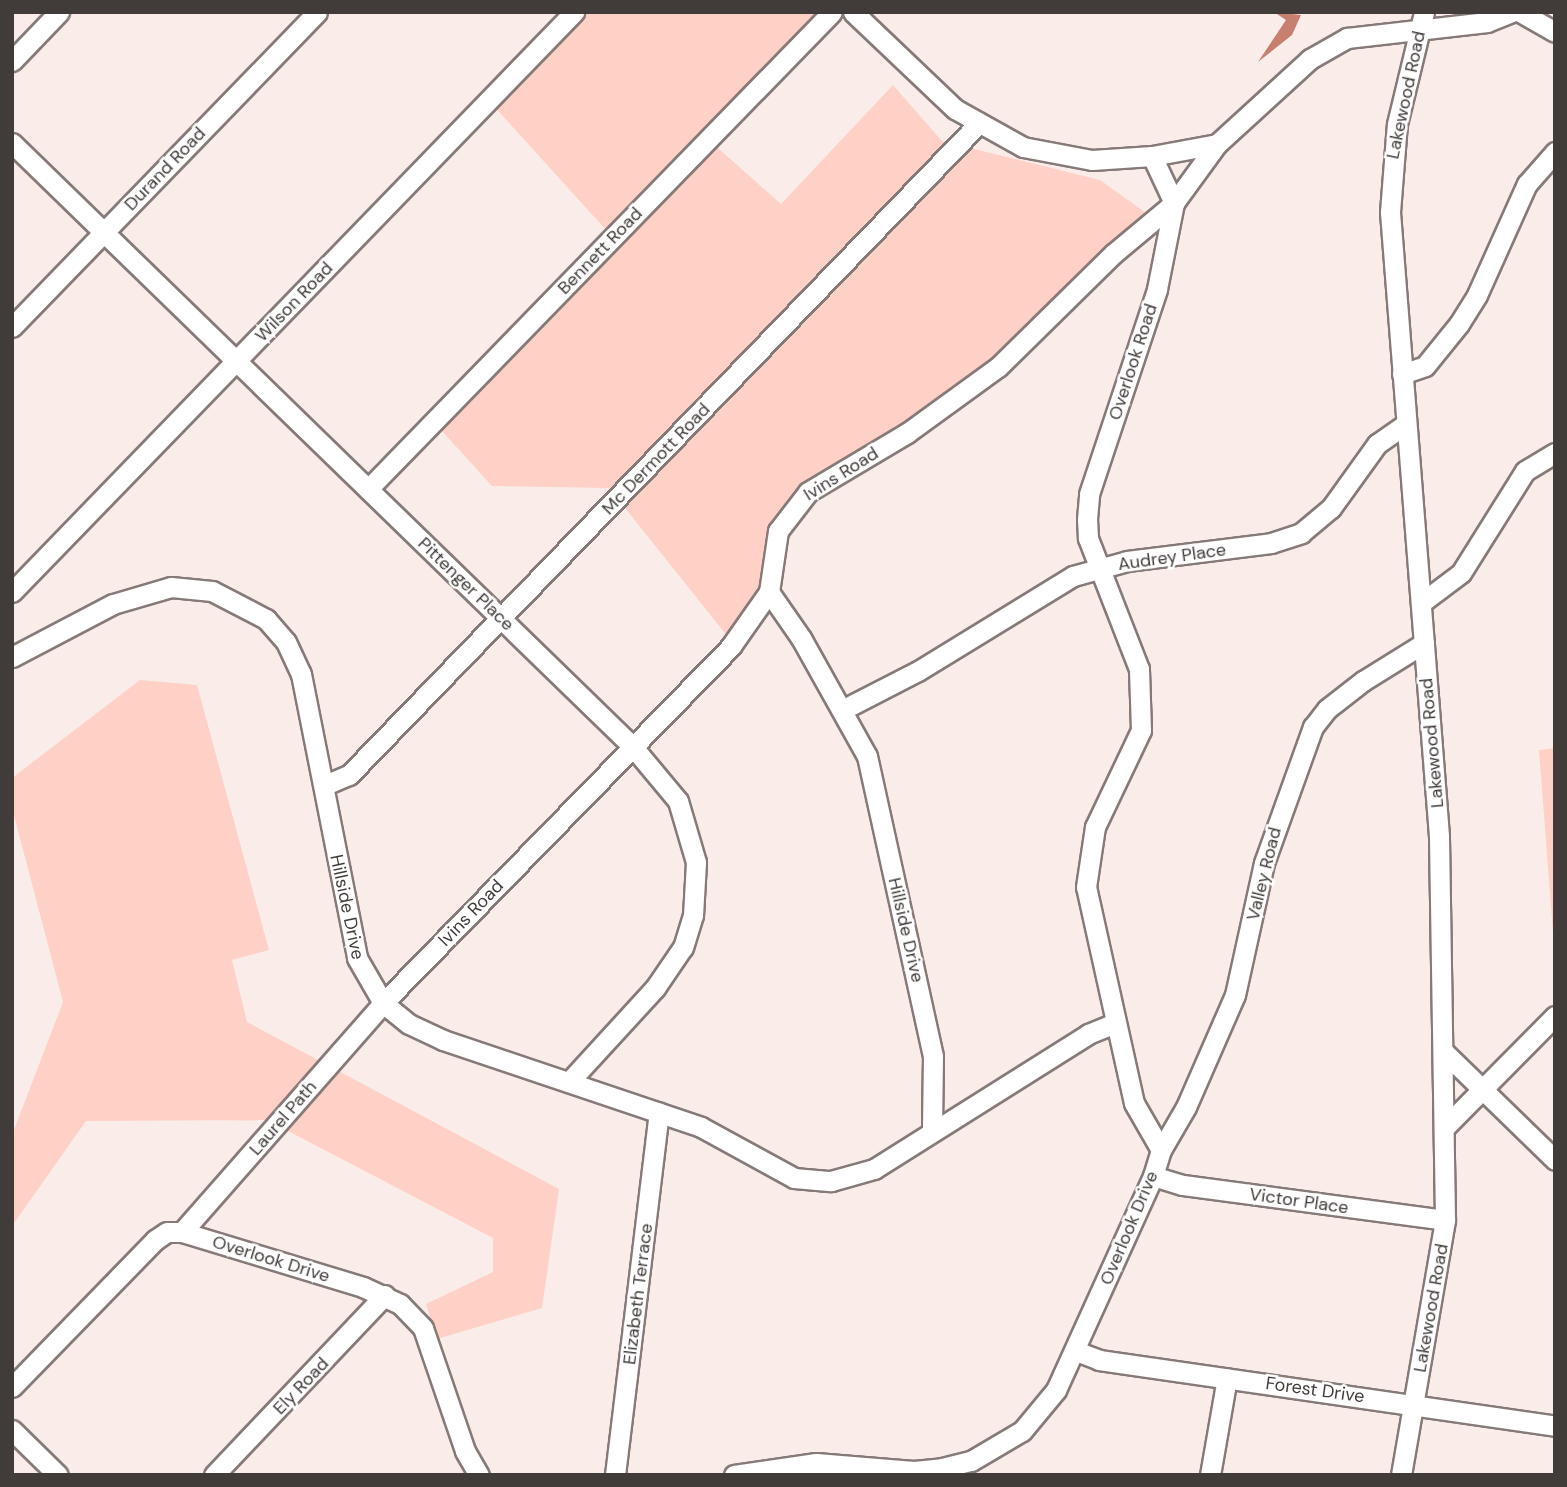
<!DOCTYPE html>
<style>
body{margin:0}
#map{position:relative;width:1567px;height:1487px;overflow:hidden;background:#faede9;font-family:"DM Sans",sans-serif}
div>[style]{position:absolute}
.green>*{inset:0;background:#ffd0c5}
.water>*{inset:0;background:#c78070}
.roads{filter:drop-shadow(2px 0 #867a78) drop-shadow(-2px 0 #867a78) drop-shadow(0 2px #867a78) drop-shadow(0 -2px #867a78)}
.minor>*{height:19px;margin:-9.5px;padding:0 9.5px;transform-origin:9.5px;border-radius:9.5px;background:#fff}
span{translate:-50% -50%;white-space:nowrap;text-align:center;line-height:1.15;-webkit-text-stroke:5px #fff;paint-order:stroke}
.street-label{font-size:18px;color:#413c3a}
.frame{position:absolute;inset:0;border:14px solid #413c3a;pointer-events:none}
</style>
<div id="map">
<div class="green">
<i style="clip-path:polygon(579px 12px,830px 12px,709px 140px,781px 204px,893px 85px,942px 141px,1100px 180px,1146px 213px,973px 388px,805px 487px,732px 642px,609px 488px,492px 486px,431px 419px,607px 231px,492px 104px)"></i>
<i style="clip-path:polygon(140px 680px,197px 685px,269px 950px,232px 960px,247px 1022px,559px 1189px,542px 1308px,437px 1339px,426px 1304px,493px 1272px,493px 1238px,267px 1120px,86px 1121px,12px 1226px,12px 1135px,63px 1002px,12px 808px,12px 778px)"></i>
<i style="clip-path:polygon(1555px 748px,1555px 959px,1539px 750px)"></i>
</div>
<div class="water">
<i style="clip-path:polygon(1274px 12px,1301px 15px,1292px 35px,1258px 62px,1286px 20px)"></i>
</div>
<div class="roads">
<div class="minor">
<i style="left:853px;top:12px;width:141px;rotate:43.6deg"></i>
<i style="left:955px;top:109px;width:78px;rotate:29.2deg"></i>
<i style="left:1023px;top:147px;width:70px;rotate:10.7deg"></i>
<i style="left:1092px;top:160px;width:60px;rotate:-3.8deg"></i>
<i style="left:1152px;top:156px;width:66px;rotate:-10.5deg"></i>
<i style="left:1520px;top:12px;width:40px;rotate:29.7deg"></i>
<i style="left:12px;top:61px;width:68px;rotate:-46.2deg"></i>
<i style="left:12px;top:143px;width:866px;rotate:44.2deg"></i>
<i style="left:633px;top:747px;width:70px;rotate:50.2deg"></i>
<i style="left:678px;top:801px;width:64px;rotate:73.6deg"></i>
<i style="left:696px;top:862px;width:53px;rotate:93.2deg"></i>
<i style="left:693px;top:915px;width:34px;rotate:107deg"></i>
<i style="left:683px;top:947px;width:50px;rotate:124.3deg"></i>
<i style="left:655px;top:988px;width:127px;rotate:132.5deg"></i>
<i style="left:12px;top:327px;width:438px;rotate:-45.9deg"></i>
<i style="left:1402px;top:374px;width:24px;rotate:-19deg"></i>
<i style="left:1425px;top:366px;width:54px;rotate:-51deg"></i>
<i style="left:1459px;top:324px;width:34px;rotate:-58deg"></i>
<i style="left:1477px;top:295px;width:122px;rotate:-65.8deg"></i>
<i style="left:1527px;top:184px;width:43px;rotate:-48.8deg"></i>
<i style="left:368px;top:489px;width:665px;rotate:-45.79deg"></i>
<i style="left:12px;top:592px;width:808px;rotate:-45.9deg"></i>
<i style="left:769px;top:592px;width:56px;rotate:55.2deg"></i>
<i style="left:801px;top:638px;width:135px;rotate:60.8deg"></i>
<i style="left:867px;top:756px;width:307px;rotate:77.6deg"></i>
<i style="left:933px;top:1056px;width:73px;rotate:90.8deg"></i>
<i style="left:1421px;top:603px;width:50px;rotate:-36.9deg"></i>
<i style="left:1461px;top:573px;width:120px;rotate:-57.9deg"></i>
<i style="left:1525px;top:471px;width:35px;rotate:-31deg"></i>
<i style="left:12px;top:657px;width:114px;rotate:-27.7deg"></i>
<i style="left:113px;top:604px;width:60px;rotate:-16.3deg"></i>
<i style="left:171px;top:587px;width:41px;rotate:5.6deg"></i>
<i style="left:212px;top:591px;width:61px;rotate:27.4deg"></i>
<i style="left:266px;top:619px;width:30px;rotate:49deg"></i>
<i style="left:286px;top:642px;width:35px;rotate:65deg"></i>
<i style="left:301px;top:674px;width:289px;rotate:78.8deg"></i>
<i style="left:357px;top:958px;width:52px;rotate:60deg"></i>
<i style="left:383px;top:1003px;width:33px;rotate:39deg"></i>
<i style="left:409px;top:1024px;width:38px;rotate:25deg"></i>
<i style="left:443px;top:1040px;width:272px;rotate:18.6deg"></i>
<i style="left:701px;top:1127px;width:106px;rotate:28.7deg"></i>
<i style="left:794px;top:1178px;width:37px;rotate:5deg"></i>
<i style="left:831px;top:1181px;width:45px;rotate:-15.6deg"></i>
<i style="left:874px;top:1169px;width:253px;rotate:-32.2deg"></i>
<i style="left:1088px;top:1034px;width:29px;rotate:-22deg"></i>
<i style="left:842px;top:710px;width:85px;rotate:-27.2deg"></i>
<i style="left:918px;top:671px;width:182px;rotate:-31.5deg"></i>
<i style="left:1073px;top:576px;width:56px;rotate:-15.5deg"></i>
<i style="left:1127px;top:561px;width:145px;rotate:-7.1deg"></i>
<i style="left:1271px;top:543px;width:32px;rotate:-18deg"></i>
<i style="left:1301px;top:533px;width:39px;rotate:-40deg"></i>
<i style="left:1331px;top:508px;width:79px;rotate:-54.3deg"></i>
<i style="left:1377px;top:444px;width:35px;rotate:-35deg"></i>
<i style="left:325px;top:785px;width:26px;rotate:-23deg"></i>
<i style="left:349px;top:775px;width:907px;rotate:-45.98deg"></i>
<i style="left:1444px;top:1052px;width:155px;rotate:44.2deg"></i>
<i style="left:1445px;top:1127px;width:156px;rotate:-45.3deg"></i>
<i style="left:1161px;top:1150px;width:50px;rotate:-59.8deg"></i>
<i style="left:1186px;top:1107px;width:122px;rotate:-66.4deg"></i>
<i style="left:1235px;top:995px;width:135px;rotate:-77.6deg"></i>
<i style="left:1264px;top:863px;width:145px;rotate:-70.2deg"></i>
<i style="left:1313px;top:727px;width:23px;rotate:-52deg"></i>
<i style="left:1327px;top:709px;width:46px;rotate:-37.9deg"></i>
<i style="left:1363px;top:681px;width:72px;rotate:-31.9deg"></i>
<i style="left:1153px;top:1176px;width:31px;rotate:17deg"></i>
<i style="left:1183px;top:1185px;width:264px;rotate:7.6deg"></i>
<i style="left:182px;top:1232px;width:305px;rotate:-48.7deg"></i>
<i style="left:383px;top:1003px;width:499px;rotate:-45.7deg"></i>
<i style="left:731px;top:646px;width:66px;rotate:-54.9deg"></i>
<i style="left:769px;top:592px;width:62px;rotate:-81.6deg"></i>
<i style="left:778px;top:531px;width:49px;rotate:-52.4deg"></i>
<i style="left:808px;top:492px;width:115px;rotate:-30.8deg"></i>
<i style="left:907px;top:433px;width:112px;rotate:-36deg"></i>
<i style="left:998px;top:367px;width:161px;rotate:-44.5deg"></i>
<i style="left:1113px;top:254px;width:80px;rotate:-39.9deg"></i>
<i style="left:1174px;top:203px;width:73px;rotate:-53.9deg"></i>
<i style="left:1217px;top:144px;width:126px;rotate:-42.4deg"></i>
<i style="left:1310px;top:59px;width:43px;rotate:-29.6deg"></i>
<i style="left:1347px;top:38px;width:141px;rotate:-6.5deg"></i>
<i style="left:1487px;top:22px;width:27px;rotate:-22deg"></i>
<i style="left:1076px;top:1351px;width:25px;rotate:21deg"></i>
<i style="left:1099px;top:1360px;width:461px;rotate:8.2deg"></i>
<i style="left:12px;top:1387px;width:205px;rotate:-45.8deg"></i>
<i style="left:155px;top:1240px;width:14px;rotate:-34deg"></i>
<i style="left:167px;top:1232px;width:15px"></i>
<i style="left:182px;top:1232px;width:189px;rotate:16.9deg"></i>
<i style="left:363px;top:1287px;width:41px;rotate:24.7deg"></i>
<i style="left:400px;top:1304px;width:33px;rotate:46deg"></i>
<i style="left:423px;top:1328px;width:130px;rotate:71.1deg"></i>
<i style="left:465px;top:1451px;width:28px;rotate:60deg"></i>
<i style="left:12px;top:1430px;width:64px;rotate:44.4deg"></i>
<i style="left:214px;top:1475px;width:248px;rotate:-46.5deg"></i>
<i style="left:615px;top:1475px;width:365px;rotate:-83.1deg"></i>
<i style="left:734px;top:1475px;width:83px;rotate:-8.3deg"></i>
<i style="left:816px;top:1463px;width:98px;rotate:4.7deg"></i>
<i style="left:914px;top:1471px;width:28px;rotate:-6deg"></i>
<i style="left:942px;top:1468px;width:30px;rotate:-14deg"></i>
<i style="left:971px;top:1461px;width:59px;rotate:-30.5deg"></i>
<i style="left:1022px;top:1431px;width:53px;rotate:-50.3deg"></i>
<i style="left:1056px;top:1390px;width:235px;rotate:-65.6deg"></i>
<i style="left:1153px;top:1176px;width:27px;rotate:-73deg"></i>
<i style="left:1161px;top:1150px;width:54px;rotate:-119.9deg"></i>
<i style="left:1134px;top:1103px;width:221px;rotate:-102.5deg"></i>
<i style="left:1086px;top:887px;width:61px;rotate:-81.5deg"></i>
<i style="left:1095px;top:827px;width:107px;rotate:-64.6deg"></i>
<i style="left:1141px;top:730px;width:61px;rotate:-91.9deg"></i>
<i style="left:1139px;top:669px;width:141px;rotate:-111.3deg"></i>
<i style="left:1088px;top:538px;width:19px;rotate:-93deg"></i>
<i style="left:1087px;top:519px;width:25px;rotate:-85deg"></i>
<i style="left:1089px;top:494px;width:216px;rotate:-71.6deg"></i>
<i style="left:1157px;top:289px;width:88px;rotate:-78.8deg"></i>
<i style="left:1174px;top:203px;width:52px;rotate:-115.1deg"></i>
<i style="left:1210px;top:1475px;width:98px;rotate:-80.1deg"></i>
<i style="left:1401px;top:1475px;width:259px;rotate:-80.2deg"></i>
<i style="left:1445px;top:1220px;width:384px;rotate:-90.9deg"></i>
<i style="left:1439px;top:836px;width:626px;rotate:-94.49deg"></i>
<i style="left:1390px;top:212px;width:88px;rotate:-85.5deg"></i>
<i style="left:1397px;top:124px;width:115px;rotate:-76.4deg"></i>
</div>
</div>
<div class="street-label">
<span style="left:1406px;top:95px;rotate:-78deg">Lakewood Road</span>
<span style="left:165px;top:169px;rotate:-46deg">Durand Road</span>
<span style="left:600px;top:251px;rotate:-46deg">Bennett Road</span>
<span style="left:294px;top:302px;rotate:-46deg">Wilson Road</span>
<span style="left:1133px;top:362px;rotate:-72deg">Overlook Road</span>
<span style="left:656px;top:459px;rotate:-46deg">Mc Dermott Road</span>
<span style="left:841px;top:474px;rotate:-32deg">Ivins Road</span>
<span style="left:1172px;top:557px;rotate:-8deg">Audrey Place</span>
<span style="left:466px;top:584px;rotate:44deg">Pittenger Place</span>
<span style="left:1432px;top:743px;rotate:-95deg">Lakewood Road</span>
<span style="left:1264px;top:874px;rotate:-76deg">Valley Road</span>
<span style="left:347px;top:907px;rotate:78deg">Hillside Drive</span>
<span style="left:471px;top:913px;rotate:-46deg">Ivins Road</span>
<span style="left:906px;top:930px;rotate:77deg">Hillside Drive</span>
<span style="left:283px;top:1118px;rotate:-49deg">Laurel Path</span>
<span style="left:1299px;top:1201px;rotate:8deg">Victor Place</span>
<span style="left:1129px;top:1228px;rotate:-67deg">Overlook Drive</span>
<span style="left:271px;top:1259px;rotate:17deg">Overlook Drive</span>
<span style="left:638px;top:1294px;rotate:-83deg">Elizabeth Terrace</span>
<span style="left:1431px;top:1308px;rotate:-80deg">Lakewood Road</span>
<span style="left:301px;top:1386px;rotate:-46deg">Ely Road</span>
<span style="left:1315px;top:1390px;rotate:8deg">Forest Drive</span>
</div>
<div class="frame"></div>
</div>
